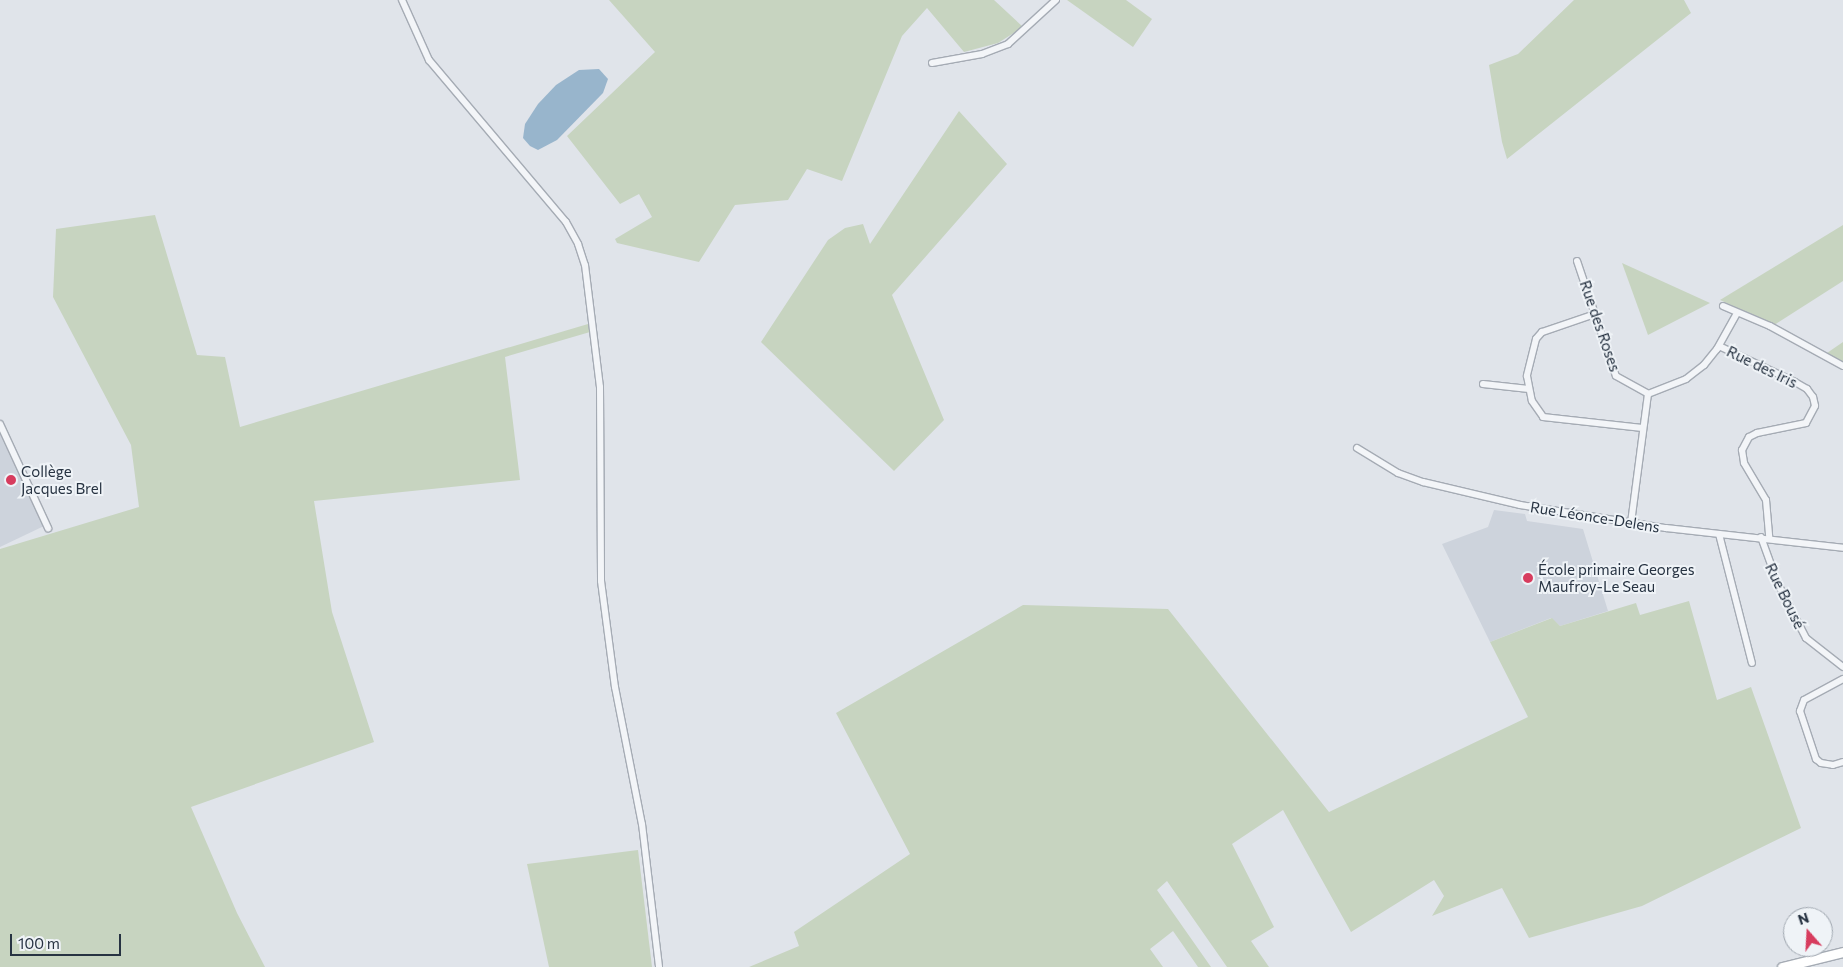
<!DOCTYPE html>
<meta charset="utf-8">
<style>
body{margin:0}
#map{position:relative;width:1843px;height:967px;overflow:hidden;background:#e0e4ea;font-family:Commissioner,sans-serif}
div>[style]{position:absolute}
.built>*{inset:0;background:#cdd3dc}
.green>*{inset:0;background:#c7d4c0}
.water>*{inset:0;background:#98b5cc}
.roads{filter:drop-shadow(1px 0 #a5abb4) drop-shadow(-1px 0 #a5abb4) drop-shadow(0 1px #a5abb4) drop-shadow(0 -1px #a5abb4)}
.street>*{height:6px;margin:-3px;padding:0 3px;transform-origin:3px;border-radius:3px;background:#f3f5f8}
.secondary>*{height:9px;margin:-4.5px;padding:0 4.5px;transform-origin:4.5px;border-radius:4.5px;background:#fff}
.dots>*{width:14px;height:14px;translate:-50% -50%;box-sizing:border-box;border:2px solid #eff3f7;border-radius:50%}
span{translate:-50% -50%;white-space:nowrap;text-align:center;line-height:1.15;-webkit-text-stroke:4px #eff3f7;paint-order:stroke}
.street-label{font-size:15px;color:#273342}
.poi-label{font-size:15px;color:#273342}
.left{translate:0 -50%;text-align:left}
.north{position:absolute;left:1783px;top:907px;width:50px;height:50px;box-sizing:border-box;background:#eff3f7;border:1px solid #9fa6af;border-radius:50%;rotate:341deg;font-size:14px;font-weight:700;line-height:20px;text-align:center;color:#273342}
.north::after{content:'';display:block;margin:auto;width:18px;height:22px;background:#d73c5e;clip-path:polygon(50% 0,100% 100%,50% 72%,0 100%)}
.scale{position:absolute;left:10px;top:934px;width:111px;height:22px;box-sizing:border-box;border:2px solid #273342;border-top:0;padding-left:6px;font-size:15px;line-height:18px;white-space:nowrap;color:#273342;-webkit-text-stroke:4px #eff3f7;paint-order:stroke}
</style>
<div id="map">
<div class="built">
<i style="clip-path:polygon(0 434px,44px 526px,0 547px)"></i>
<i style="clip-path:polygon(1494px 510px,1525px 514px,1527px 521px,1583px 529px,1608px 611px,1560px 626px,1551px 618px,1490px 642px,1442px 544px,1488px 527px)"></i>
</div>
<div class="green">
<i style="clip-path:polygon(609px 0,994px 0,1023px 27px,998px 43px,964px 52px,927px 8px,902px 36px,842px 181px,807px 169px,788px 200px,735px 205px,699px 262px,617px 243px,615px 239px,652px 217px,639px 194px,620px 204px,567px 136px,655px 52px)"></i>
<i style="clip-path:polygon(1067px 0,1126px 0,1152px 19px,1133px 47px)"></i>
<i style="clip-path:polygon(1574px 0,1684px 0,1691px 13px,1507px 159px,1502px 142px,1489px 65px,1518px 54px)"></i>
<i style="clip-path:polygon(959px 111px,1007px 164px,892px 295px,944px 420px,894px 471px,761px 342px,828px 240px,845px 228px,863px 224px,870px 244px)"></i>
<i style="clip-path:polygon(155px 215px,197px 355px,225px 357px,240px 427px,588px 324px,590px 332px,505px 357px,520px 480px,314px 501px,332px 612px,374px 742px,191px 807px,237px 913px,265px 967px,0 967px,0 549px,139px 507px,131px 445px,53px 297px,56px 229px)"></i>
<i style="clip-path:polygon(1843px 225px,1843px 281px,1774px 325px,1720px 300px)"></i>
<i style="clip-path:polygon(1622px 263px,1710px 303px,1648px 335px)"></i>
<i style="clip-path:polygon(1843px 342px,1843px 364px,1827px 353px)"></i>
<i style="clip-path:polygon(1689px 601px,1717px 700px,1751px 687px,1801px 828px,1642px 906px,1529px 938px,1502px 888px,1432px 916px,1444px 896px,1434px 880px,1351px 932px,1283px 810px,1232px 844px,1274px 927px,1251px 941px,1269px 967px,1227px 967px,1167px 881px,1157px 890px,1211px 967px,1198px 967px,1173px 931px,1150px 949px,1163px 967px,749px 967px,799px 946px,794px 932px,910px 854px,836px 713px,1023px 605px,1168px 609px,1329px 812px,1528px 717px,1490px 642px,1552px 618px,1560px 626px,1636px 603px,1640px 615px)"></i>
<i style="clip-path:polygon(638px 850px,652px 967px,549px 967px,527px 864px)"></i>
</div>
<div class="water">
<i style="clip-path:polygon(599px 69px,608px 79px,603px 93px,557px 140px,538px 150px,530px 146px,523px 138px,525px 124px,538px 104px,556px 85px,579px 70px)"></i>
</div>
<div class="roads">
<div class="street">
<i style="left:402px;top:0;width:66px;rotate:65.8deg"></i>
<i style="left:429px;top:60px;width:212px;rotate:49.8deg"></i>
<i style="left:566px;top:222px;width:25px;rotate:61deg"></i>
<i style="left:578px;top:244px;width:22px;rotate:72deg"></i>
<i style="left:585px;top:265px;width:123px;rotate:83deg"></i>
<i style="left:600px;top:387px;width:194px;rotate:89.7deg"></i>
<i style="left:601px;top:581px;width:107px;rotate:82.5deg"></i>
<i style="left:615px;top:687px;width:140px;rotate:78.9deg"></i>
<i style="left:642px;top:824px;width:144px;rotate:83.2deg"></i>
<i style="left:932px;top:63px;width:51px;rotate:-10.2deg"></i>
<i style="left:982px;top:54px;width:28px;rotate:-21deg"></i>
<i style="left:1008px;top:44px;width:65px;rotate:-42.5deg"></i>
<i style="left:1577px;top:261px;width:121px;rotate:71.3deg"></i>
<i style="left:1616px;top:376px;width:37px;rotate:29deg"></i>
<i style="left:1723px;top:306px;width:51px;rotate:23.1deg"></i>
<i style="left:1770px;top:326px;width:83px;rotate:28.7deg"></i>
<i style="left:1595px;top:314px;width:56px;rotate:161.2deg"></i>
<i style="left:1542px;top:332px;width:9px;rotate:131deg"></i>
<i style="left:1536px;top:339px;width:38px;rotate:104deg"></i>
<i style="left:1527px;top:376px;width:25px;rotate:79deg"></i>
<i style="left:1532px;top:401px;width:19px;rotate:55deg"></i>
<i style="left:1543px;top:417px;width:100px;rotate:6.3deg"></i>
<i style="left:1719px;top:346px;width:84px;rotate:25.3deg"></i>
<i style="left:1795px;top:382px;width:14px;rotate:30deg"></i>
<i style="left:1807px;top:389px;width:10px;rotate:53deg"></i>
<i style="left:1813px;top:397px;width:9px;rotate:77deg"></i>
<i style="left:1815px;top:406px;width:19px;rotate:118deg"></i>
<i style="left:1806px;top:423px;width:50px;rotate:168.5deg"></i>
<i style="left:1757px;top:433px;width:9px;rotate:153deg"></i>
<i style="left:1749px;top:437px;width:15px;rotate:118deg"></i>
<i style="left:1742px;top:450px;width:13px;rotate:81deg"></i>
<i style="left:1744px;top:463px;width:43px;rotate:59.3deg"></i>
<i style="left:1766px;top:500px;width:38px;rotate:85deg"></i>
<i style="left:1483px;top:384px;width:46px;rotate:6.2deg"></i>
<i style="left:1648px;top:394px;width:41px;rotate:-21.5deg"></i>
<i style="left:1686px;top:379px;width:23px;rotate:-38deg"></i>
<i style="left:1704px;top:365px;width:21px;rotate:-51deg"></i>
<i style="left:1717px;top:349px;width:41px;rotate:-60.9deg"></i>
<i style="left:0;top:424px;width:115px;rotate:65.2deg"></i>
<i style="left:1357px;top:448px;width:48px;rotate:31.4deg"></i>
<i style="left:1398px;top:473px;width:27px;rotate:20deg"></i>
<i style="left:1423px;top:482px;width:100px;rotate:13.3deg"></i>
<i style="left:1520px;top:505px;width:148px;rotate:9deg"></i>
<i style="left:1666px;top:528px;width:178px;rotate:6.4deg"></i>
<i style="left:1631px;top:523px;width:130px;rotate:-82.5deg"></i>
<i style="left:1719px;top:534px;width:133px;rotate:75.7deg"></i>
<i style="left:1761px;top:537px;width:50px;rotate:70.1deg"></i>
<i style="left:1778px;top:584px;width:61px;rotate:62.6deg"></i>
<i style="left:1806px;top:638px;width:47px;rotate:38.1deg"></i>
<i style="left:1843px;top:679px;width:44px;rotate:151.7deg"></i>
<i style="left:1804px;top:700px;width:12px;rotate:110deg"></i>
<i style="left:1800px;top:711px;width:51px;rotate:71.6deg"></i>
<i style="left:1816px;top:759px;width:6px;rotate:39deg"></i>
<i style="left:1821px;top:763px;width:12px;rotate:9deg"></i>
<i style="left:1833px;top:765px;width:10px;rotate:-17deg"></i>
</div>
<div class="secondary">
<i style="left:1782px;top:967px;width:63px;rotate:-13.8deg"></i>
</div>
</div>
<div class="dots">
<i style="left:11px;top:480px;background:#d73c5e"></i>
<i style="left:1528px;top:578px;background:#d73c5e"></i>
</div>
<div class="street-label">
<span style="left:1600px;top:326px;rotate:71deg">Rue des Roses</span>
<span style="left:1762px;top:367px;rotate:26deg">Rue des Iris</span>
<span style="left:1595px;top:517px;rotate:9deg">Rue Léonce-Delens</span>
<span style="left:1785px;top:596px;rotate:64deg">Rue Bousé</span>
</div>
<div class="poi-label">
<span class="left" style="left:21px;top:480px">Collège<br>Jacques Brel</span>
<span class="left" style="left:1538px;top:578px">École primaire Georges<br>Maufroy-Le Seau</span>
</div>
<div class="north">N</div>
<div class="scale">100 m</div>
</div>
